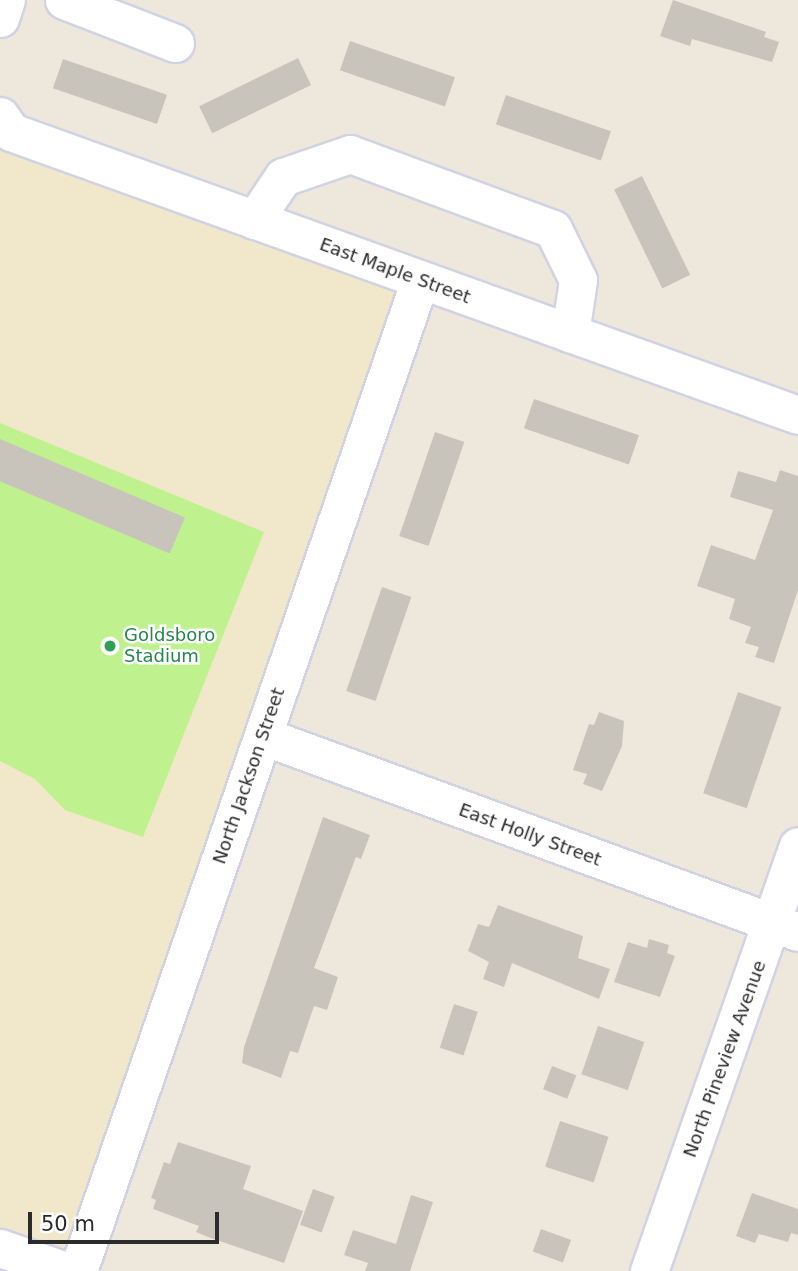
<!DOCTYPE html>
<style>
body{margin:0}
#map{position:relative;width:798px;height:1271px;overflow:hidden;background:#eee8dc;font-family:"DejaVu Sans",sans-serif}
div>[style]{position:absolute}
.education>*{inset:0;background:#f1e7ca}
.pitch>*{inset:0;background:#c0f18f}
.building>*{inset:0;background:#c9c4bb;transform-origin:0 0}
.roads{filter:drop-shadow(2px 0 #d1d3e5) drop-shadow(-2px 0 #d1d3e5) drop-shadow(0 2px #d1d3e5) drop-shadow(0 -2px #d1d3e5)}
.minor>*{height:37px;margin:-18.5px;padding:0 18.5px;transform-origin:18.5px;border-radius:18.5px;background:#fff}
.dots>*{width:19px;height:19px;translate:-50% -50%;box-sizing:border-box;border:4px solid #fff;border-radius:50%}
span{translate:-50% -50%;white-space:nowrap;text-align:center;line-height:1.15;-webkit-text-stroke:5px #fff;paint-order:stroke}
.street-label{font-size:18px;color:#2b2b2b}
.leisure-label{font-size:18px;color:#27864d}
.left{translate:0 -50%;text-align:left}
.scale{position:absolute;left:28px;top:1212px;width:191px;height:32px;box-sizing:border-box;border:4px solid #2b2b2b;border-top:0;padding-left:9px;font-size:21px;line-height:24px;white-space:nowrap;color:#2b2b2b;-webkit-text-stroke:5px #fff;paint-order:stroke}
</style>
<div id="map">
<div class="education">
<i style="clip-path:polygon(0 116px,420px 280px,78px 1271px,0 1248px)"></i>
</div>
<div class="pitch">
<i style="clip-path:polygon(0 423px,264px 532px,143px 837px,65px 810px,35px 779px,0 761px)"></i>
</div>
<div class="building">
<i style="clip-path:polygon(673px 0,766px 32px,764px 37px,779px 42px,772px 62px,692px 39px,690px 46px,660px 36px)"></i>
<i style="left:350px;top:41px;width:111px;height:31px;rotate:19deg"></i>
<i style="left:298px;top:58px;width:30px;height:110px;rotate:64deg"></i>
<i style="left:63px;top:59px;width:110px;height:31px;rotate:19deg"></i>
<i style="left:506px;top:95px;width:111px;height:31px;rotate:19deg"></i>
<i style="left:642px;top:176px;width:110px;height:31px;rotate:64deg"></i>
<i style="left:534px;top:399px;width:111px;height:31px;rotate:19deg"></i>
<i style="left:435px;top:432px;width:31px;height:110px;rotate:19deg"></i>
<i style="left:0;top:439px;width:201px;height:39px;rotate:23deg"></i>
<i style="clip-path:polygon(780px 470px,798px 476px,798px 590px,774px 663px,755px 657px,759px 647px,745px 643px,751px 627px,729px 619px,735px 599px,697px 586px,711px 545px,755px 560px,773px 510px,730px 497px,738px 471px,776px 482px)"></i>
<i style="left:382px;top:587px;width:31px;height:110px;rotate:19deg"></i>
<i style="left:738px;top:692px;width:46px;height:107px;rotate:19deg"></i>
<i style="clip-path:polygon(599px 712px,624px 721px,622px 746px,602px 791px,583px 784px,587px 774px,573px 770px,589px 724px,594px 725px)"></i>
<i style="clip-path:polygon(323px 817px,370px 835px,361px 859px,356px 857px,314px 968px,338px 977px,327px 1010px,314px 1006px,298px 1053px,290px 1051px,281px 1078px,242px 1063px,244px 1047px)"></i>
<i style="clip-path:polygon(498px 905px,583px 936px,578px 958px,610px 969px,599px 999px,512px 963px,504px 987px,483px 979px,489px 962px,468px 951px,478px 924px,489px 927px)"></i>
<i style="clip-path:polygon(649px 939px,669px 945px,667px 953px,675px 956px,660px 997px,614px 982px,628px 942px,647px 948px)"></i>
<i style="left:454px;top:1004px;width:25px;height:46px;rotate:18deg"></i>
<i style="left:598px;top:1026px;width:49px;height:51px;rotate:19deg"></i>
<i style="left:552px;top:1066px;width:26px;height:25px;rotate:21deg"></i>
<i style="left:560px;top:1121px;width:51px;height:48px;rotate:18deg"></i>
<i style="clip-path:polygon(178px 1142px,251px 1166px,243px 1189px,303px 1211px,284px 1263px,208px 1237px,196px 1232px,199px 1226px,153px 1209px,156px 1200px,151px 1198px,164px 1162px,170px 1164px)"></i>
<i style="left:313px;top:1189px;width:23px;height:38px;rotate:20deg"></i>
<i style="clip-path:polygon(752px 1193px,798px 1209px,798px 1235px,791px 1233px,788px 1242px,759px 1234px,755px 1243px,736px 1236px)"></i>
<i style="clip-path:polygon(411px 1195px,433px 1202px,410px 1271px,365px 1271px,368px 1263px,344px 1255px,353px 1230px,396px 1244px)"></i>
<i style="left:541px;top:1229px;width:32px;height:24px;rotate:20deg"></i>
</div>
<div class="roads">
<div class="minor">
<i style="left:64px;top:0;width:119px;rotate:21.2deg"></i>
<i style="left:0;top:18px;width:19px;rotate:-72deg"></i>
<i style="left:0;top:116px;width:19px;rotate:55deg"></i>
<i style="left:11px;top:132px;width:836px;rotate:19.78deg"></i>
<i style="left:254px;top:220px;width:52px;rotate:-56deg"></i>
<i style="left:283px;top:177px;width:71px;rotate:-18.9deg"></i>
<i style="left:350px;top:154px;width:216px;rotate:20.3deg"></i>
<i style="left:553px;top:229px;width:57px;rotate:63.9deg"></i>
<i style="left:578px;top:280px;width:54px;rotate:98.6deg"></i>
<i style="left:263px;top:736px;width:570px;rotate:20.12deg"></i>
<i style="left:0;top:1248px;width:70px;rotate:19.2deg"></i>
<i style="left:78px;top:1271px;width:1048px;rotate:-70.96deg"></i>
<i style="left:649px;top:1271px;width:450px;rotate:-70.7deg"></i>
</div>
</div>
<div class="dots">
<i style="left:110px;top:646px;background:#2e9e5b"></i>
</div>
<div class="street-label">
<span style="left:395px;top:271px;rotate:20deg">East Maple Street</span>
<span style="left:249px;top:776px;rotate:-71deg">North Jackson Street</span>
<span style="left:530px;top:835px;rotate:20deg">East Holly Street</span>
<span style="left:725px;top:1059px;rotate:-70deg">North Pineview Avenue</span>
</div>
<div class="leisure-label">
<span class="left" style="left:124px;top:646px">Goldsboro<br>Stadium</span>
</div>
<div class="scale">50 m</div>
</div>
